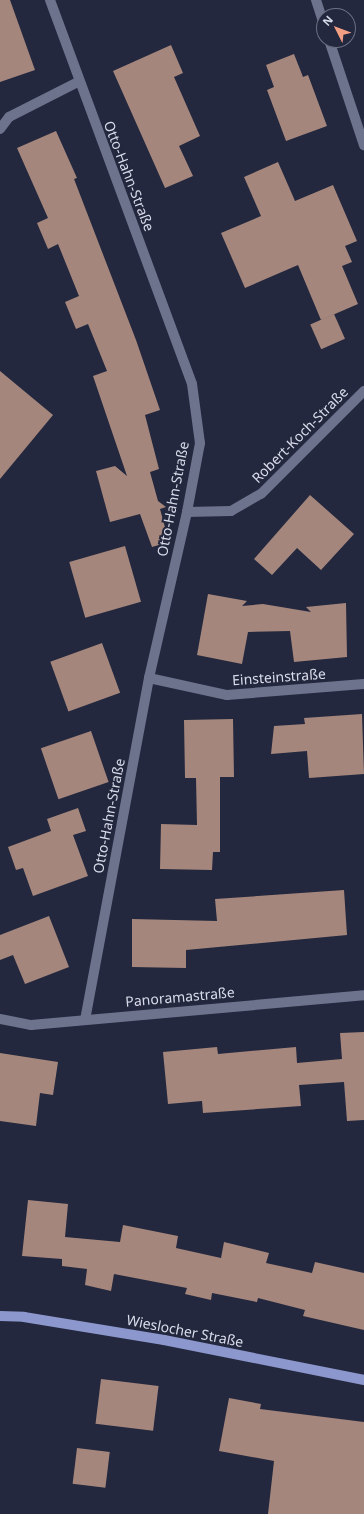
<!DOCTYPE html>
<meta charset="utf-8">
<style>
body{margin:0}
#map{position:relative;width:364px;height:1514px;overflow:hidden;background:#23283e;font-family:"Noto Sans",sans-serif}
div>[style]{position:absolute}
.building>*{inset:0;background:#a5867c;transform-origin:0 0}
.minor>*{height:10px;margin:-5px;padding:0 5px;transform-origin:5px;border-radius:5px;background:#6d738d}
.major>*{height:10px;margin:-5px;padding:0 5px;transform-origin:5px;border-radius:5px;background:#8c98cd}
span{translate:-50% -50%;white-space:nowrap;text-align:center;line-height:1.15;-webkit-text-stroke:4px #23283e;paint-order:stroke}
.street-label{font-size:14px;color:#d8dcea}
.north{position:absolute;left:316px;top:8px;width:40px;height:40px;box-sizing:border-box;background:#23283e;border:1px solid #6b7083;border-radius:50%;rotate:312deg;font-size:11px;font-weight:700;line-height:16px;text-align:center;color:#d8dcea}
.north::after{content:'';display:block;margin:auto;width:14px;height:18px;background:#f39f84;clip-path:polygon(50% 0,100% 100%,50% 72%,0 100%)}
</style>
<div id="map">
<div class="building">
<i style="clip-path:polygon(0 0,10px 0,35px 70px,0 82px)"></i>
<i style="clip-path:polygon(171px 45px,183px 73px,174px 77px,200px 136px,179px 146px,193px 176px,165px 188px,113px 71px)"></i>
<i style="clip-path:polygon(294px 54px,303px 77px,308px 75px,327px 126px,286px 141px,267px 90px,274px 87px,266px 65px)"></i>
<i style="clip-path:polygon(56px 131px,77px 178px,74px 179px,136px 340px,160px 410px,145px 415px,159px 469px,150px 472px,158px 501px,166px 507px,160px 509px,169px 542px,152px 547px,140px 514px,110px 522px,96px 471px,115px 466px,127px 476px,93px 376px,107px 371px,88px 324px,76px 329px,65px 302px,79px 296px,58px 244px,48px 249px,37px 223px,48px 218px,17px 148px)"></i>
<i style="clip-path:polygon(278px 162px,295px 201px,333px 185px,357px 241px,345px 246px,352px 262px,342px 266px,358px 304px,321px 320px,298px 265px,245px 288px,221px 233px,261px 216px,244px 177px)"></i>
<i style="left:334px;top:314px;width:27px;height:26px;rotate:66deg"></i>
<i style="clip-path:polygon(0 371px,53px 415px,0 479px)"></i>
<i style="clip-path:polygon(310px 495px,354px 534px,321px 570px,297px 548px,272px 575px,254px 559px)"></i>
<i style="left:125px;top:546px;width:58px;height:58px;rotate:74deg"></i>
<i style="clip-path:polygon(208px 594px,247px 601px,242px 606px,263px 604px,311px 612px,306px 607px,346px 603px,347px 657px,294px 662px,290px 631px,248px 632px,242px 664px,197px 655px)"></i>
<i style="left:102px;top:643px;width:53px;height:55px;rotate:70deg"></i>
<i style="clip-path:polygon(362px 714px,364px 774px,309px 778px,307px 751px,271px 754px,274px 726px,305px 724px,304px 718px)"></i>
<i style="clip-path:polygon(233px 719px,234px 777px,220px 777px,220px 852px,213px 852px,212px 870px,160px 869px,161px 824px,197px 825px,196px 778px,185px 778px,184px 720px)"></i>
<i style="left:91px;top:731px;width:54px;height:53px;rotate:71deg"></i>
<i style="clip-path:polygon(78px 808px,86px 831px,73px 835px,88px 876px,33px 896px,23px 868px,16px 870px,8px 847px,51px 831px,47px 819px)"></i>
<i style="clip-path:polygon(344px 890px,347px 935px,186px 950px,186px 968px,132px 967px,132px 919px,217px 921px,215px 899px)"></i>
<i style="clip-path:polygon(49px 916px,69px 967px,25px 984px,13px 955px,0 960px,0 935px)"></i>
<i style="clip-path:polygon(364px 1032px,364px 1120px,347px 1121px,344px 1082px,299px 1085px,301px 1106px,203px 1113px,202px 1101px,168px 1104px,163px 1052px,217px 1047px,218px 1054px,296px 1047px,297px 1063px,342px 1059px,340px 1033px)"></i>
<i style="clip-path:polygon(0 1053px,58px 1062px,53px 1095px,40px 1093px,36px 1126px,0 1121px)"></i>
<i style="clip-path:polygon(28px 1200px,68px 1204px,65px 1237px,120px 1242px,123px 1225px,178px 1236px,176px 1248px,221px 1258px,224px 1242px,269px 1253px,266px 1263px,312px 1273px,315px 1262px,364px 1273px,364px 1330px,303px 1316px,305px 1310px,258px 1298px,257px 1302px,212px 1293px,211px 1300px,185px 1294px,187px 1288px,114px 1274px,111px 1291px,85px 1285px,87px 1269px,62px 1266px,62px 1259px,22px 1256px)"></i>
<i style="left:101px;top:1379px;width:58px;height:45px;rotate:7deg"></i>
<i style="clip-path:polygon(229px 1398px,261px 1404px,260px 1409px,364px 1422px,364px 1514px,268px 1514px,274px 1461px,219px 1451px)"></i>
<i style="left:77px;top:1448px;width:33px;height:36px;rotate:7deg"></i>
</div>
<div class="minor">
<i style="left:50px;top:0;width:409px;rotate:69.7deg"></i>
<i style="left:192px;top:384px;width:60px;rotate:82.3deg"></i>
<i style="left:200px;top:443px;width:70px;rotate:100.7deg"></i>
<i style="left:187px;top:512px;width:170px;rotate:102.9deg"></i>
<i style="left:149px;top:678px;width:348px;rotate:100.6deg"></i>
<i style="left:316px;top:0;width:26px;rotate:72deg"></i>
<i style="left:329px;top:40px;width:111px;rotate:71.6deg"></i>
<i style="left:0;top:129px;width:15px;rotate:-53deg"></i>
<i style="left:9px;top:117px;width:77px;rotate:-26.9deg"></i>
<i style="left:187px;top:512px;width:44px;rotate:-1.3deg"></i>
<i style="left:231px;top:511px;width:34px;rotate:-30deg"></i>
<i style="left:261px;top:494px;width:146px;rotate:-45deg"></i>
<i style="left:149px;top:678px;width:80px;rotate:12.3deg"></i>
<i style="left:227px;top:695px;width:137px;rotate:-4.6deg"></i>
<i style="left:0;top:1019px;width:32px;rotate:11deg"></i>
<i style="left:31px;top:1025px;width:334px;rotate:-5.1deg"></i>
</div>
<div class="major">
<i style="left:0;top:1316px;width:24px;rotate:2deg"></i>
<i style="left:24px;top:1317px;width:142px;rotate:9.3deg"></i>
<i style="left:164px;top:1340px;width:204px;rotate:11.3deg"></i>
</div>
<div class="street-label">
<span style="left:129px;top:176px;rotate:69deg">Otto-Hahn-Straße</span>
<span style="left:300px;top:435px;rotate:-45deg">Robert-Koch-Straße</span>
<span style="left:173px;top:499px;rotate:-79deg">Otto-Hahn-Straße</span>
<span style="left:279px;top:677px;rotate:-4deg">Einsteinstraße</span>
<span style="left:109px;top:816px;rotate:-79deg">Otto-Hahn-Straße</span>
<span style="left:180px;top:997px;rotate:-5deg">Panoramastraße</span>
<span style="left:185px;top:1331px;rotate:11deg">Wieslocher Straße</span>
</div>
<div class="north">N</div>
</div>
